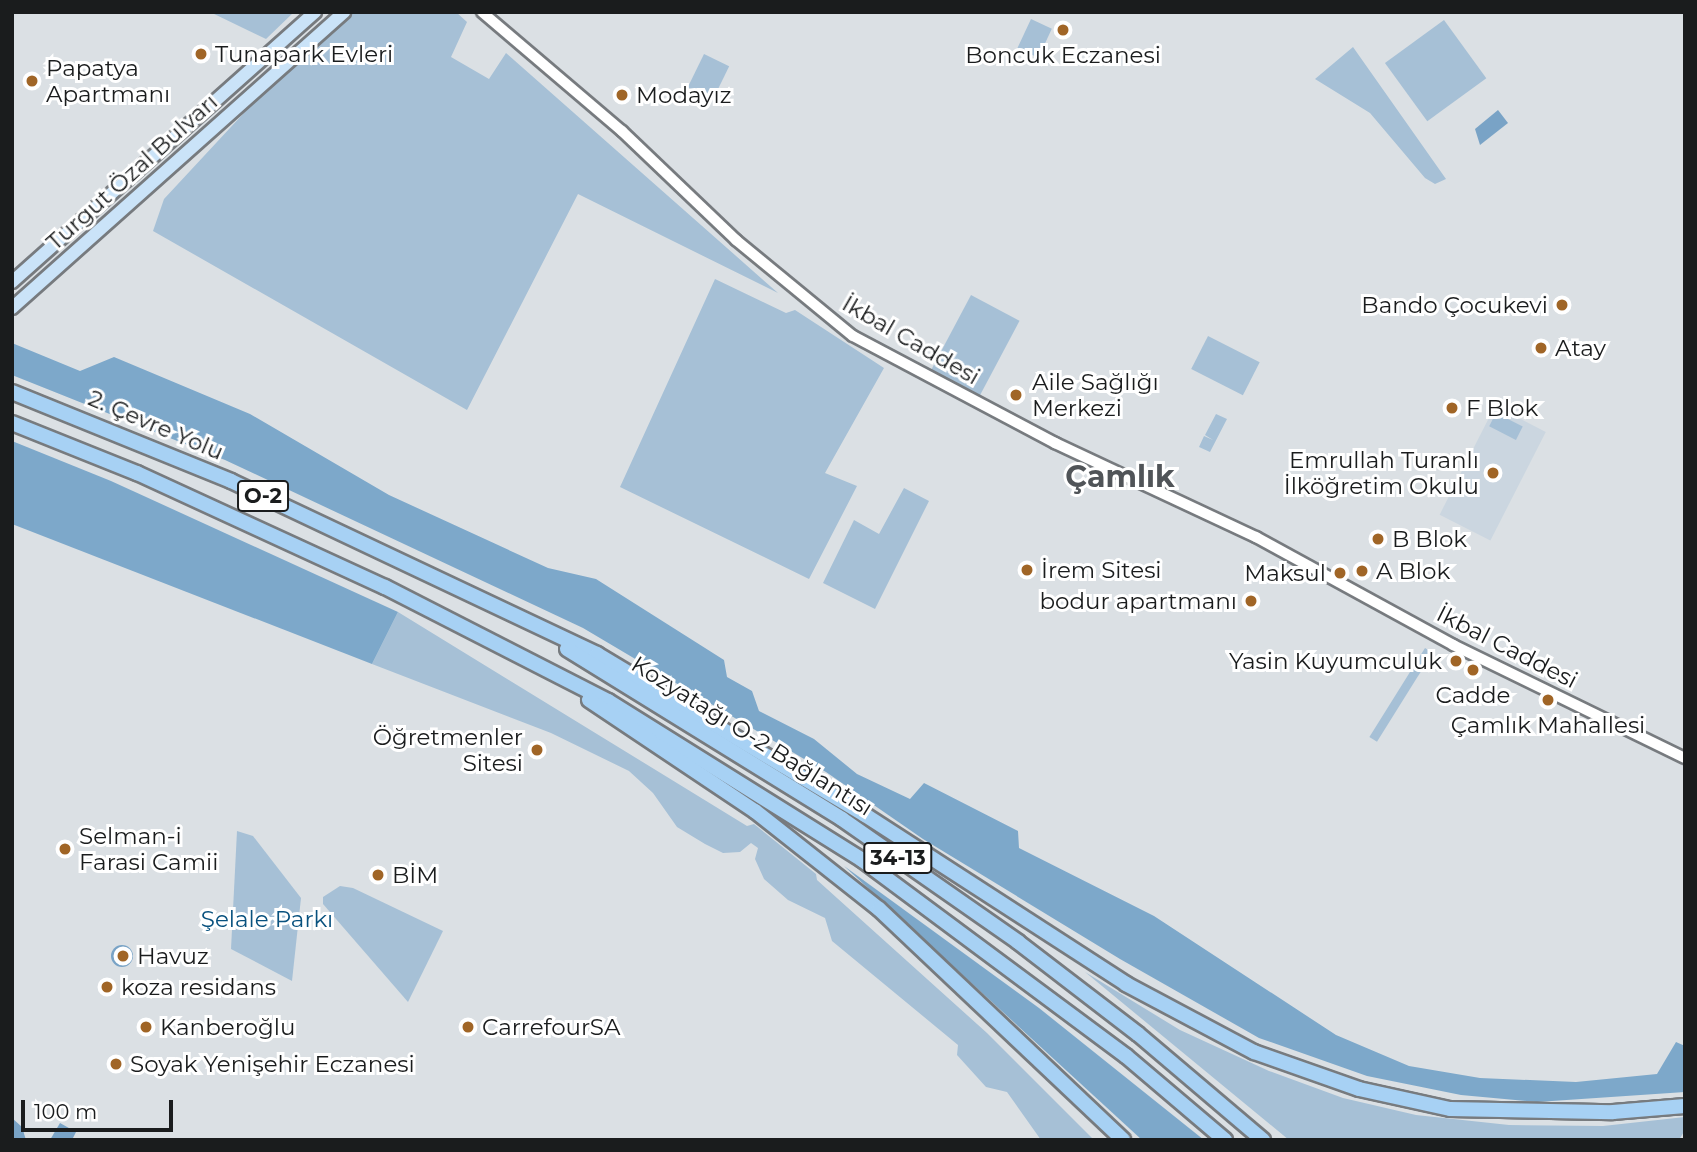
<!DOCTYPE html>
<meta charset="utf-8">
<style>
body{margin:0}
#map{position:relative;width:1697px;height:1152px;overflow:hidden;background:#dbe0e4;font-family:Montserrat,sans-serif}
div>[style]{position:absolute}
.built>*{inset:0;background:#cbd6e0;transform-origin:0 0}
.green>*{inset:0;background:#a6c0d6;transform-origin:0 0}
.forest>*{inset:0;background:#7da8ca}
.water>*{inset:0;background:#79a3c6}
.round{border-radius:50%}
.roads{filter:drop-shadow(2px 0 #777b7f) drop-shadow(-2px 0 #777b7f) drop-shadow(0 2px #777b7f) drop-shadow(0 -2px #777b7f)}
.secondary>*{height:10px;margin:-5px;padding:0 5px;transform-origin:5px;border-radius:5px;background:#fff}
.primary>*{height:12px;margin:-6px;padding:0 6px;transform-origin:6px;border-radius:6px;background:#cae3f8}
.motorway>*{height:14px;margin:-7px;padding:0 7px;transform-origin:7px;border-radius:7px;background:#a7d1f4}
.dots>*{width:19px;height:19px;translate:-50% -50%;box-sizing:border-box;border:4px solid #fff;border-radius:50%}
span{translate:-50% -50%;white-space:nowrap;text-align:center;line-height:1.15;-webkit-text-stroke:6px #fff;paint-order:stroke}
.shield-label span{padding:2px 5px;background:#fff;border:2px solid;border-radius:5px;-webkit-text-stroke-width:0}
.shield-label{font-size:21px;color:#1a1c1d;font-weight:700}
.poi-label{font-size:23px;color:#1a1c1d}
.left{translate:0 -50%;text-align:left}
.right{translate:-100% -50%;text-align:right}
.street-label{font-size:23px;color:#1a1c1d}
.park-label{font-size:23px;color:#08517e}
.district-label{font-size:30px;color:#505458;font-weight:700}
.frame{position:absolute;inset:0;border:14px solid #1a1c1d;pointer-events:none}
.scale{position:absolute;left:21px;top:1100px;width:152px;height:32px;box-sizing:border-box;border:4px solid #1a1c1d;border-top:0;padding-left:9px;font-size:21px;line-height:24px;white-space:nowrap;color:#1a1c1d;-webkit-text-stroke:5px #fff;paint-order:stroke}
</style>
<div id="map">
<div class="built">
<i style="left:1495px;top:406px;width:57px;height:122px;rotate:27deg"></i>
</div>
<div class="green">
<i style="clip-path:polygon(210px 12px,294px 12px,266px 39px)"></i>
<i style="clip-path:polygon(354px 12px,456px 12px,467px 22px,451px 57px,489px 79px,506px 53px,778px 293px,578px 194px,467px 410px,153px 231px,164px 199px,295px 58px)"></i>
<i style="left:1031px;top:19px;width:23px;height:32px;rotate:25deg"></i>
<i style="left:1444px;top:20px;width:72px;height:73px;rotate:54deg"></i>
<i style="clip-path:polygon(1353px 47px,1446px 179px,1435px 184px,1425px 178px,1370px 113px,1315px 79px)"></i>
<i style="left:704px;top:54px;width:28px;height:37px;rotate:26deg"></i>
<i style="clip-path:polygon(715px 279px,786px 313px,795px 310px,884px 368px,825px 473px,857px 486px,809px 579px,620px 487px)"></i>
<i style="left:971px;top:295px;width:55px;height:86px;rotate:28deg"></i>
<i style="left:1208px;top:336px;width:58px;height:37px;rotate:27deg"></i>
<i style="left:1496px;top:413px;width:30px;height:15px;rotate:27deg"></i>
<i style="clip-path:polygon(1216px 414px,1227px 419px,1210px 452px,1199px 447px,1204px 436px,1213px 440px,1205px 435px)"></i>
<i style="clip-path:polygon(904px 488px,929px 501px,875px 609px,823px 583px,854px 520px,879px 534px)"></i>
<i style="clip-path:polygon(398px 612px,747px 826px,754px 824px,816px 874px,817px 880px,987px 1033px,1094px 1140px,1041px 1140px,1007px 1092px,986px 1087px,957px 1055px,958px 1045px,832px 941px,825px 918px,788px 900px,764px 879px,755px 859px,758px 848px,751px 843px,740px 852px,723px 853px,705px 844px,677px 827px,653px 793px,629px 771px,551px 733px,372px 664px)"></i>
<i style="left:1425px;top:648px;width:9px;height:105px;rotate:32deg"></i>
<i style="clip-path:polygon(237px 831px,253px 836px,301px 898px,292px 981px,231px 949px)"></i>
<i style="clip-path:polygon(340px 886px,353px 888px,443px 931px,408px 1002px,323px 904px,323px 897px)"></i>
<i style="clip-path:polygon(1085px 972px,1180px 1030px,1269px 1071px,1343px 1098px,1416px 1115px,1509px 1125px,1603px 1126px,1685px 1117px,1685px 1130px,1679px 1140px,1289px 1140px)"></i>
</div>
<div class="forest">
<i style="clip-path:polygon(12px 343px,80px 371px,114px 357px,250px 414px,389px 495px,548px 568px,596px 579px,724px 660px,727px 677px,752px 691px,759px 711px,814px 739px,857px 774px,910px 799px,924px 783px,1018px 831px,1019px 848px,1154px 916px,1336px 1035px,1409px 1066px,1480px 1078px,1576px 1082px,1657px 1074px,1676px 1042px,1685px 1046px,1685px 1092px,1537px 1102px,1461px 1095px,1367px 1076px,1259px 1038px,1120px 959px,923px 839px,826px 772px,583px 628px,225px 460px,12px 375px)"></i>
<i style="clip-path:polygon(12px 441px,111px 481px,398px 612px,372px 664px,12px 524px)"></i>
<i style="clip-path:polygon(844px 866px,1039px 1008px,1204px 1140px,1142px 1140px)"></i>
</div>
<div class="water">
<i style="clip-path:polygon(1498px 110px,1508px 123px,1480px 145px,1475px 129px)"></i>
<i class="round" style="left:111px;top:945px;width:22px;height:22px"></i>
<i style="clip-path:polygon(12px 1118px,22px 1127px,26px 1140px,12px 1140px)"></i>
<i style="clip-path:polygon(60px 1123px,76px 1132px,72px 1140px,50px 1140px)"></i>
</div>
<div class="roads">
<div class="secondary">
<i style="left:482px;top:12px;width:184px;rotate:40.4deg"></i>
<i style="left:622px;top:131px;width:158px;rotate:43.7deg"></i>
<i style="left:736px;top:240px;width:151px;rotate:39.4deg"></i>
<i style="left:853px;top:336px;width:229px;rotate:27.9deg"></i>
<i style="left:1055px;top:443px;width:222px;rotate:25.1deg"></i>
<i style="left:1256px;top:537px;width:225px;rotate:28.7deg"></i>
<i style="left:1453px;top:645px;width:258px;rotate:26deg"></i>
</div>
<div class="primary">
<i style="left:12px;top:282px;width:406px;rotate:-41.7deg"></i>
<i style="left:12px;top:308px;width:445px;rotate:-41.7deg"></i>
</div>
<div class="motorway">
<i style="left:12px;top:392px;width:236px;rotate:22.1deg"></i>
<i style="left:231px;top:481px;width:405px;rotate:25.3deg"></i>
<i style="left:597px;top:654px;width:313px;rotate:31deg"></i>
<i style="left:865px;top:815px;width:311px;rotate:32.9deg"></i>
<i style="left:1126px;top:984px;width:145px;rotate:28deg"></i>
<i style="left:1254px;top:1052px;width:111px;rotate:19.4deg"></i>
<i style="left:1359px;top:1089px;width:93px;rotate:12.4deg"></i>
<i style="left:1450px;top:1109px;width:163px;rotate:1.1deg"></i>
<i style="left:1613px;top:1112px;width:72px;rotate:-4.8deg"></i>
<i style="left:12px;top:423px;width:135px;rotate:21.8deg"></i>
<i style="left:137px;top:473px;width:273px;rotate:24.7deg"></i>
<i style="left:385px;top:587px;width:250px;rotate:27.1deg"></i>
<i style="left:608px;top:701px;width:300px;rotate:32deg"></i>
<i style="left:862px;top:860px;width:329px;rotate:36.6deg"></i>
<i style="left:1126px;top:1056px;width:130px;rotate:40.3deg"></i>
<i style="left:567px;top:649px;width:323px;rotate:31.7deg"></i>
<i style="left:842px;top:819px;width:215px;rotate:34.9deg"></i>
<i style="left:1018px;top:942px;width:151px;rotate:37.5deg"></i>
<i style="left:1138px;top:1034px;width:164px;rotate:40.3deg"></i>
<i style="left:589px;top:700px;width:200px;rotate:33.8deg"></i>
<i style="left:755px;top:811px;width:158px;rotate:38.3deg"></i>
<i style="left:879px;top:909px;width:336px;rotate:43.4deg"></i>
</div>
</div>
<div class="dots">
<i style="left:1063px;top:30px;background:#a06526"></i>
<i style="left:201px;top:54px;background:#a06526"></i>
<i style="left:32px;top:81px;background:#a06526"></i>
<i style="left:622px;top:95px;background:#a06526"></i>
<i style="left:1562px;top:305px;background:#a06526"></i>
<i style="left:1541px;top:348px;background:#a06526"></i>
<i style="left:1016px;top:395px;background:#a06526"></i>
<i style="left:1452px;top:408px;background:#a06526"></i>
<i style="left:1493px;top:473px;background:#a06526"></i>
<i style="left:1378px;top:539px;background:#a06526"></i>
<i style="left:1027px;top:570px;background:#a06526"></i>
<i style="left:1362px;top:571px;background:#a06526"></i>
<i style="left:1340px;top:573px;background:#a06526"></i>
<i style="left:1251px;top:601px;background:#a06526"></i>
<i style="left:1456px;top:661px;background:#a06526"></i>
<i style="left:1473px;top:670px;background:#a06526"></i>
<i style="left:1548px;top:700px;background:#a06526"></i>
<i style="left:537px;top:750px;background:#a06526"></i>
<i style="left:65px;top:849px;background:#a06526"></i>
<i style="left:378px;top:875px;background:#a06526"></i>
<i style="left:123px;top:956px;background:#a06526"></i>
<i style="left:107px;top:987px;background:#a06526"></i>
<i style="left:146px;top:1027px;background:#a06526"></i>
<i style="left:468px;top:1027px;background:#a06526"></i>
<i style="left:116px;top:1064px;background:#a06526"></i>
</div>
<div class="shield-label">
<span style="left:263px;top:496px">O-2</span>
<span style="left:898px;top:858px">34-13</span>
</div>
<div class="poi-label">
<span class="left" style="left:215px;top:54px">Tunapark Evleri</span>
<span style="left:1063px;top:55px">Boncuk Eczanesi</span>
<span class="left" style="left:46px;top:81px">Papatya<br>Apartmanı</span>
<span class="left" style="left:636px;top:95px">Modayız</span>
<span class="right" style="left:1548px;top:305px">Bando Çocukevi</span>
<span class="left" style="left:1555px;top:348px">Atay</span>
<span class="left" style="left:1032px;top:395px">Aile Sağlığı<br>Merkezi</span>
<span class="left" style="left:1466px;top:408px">F Blok</span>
<span class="right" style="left:1479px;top:473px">Emrullah Turanlı<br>İlköğretim Okulu</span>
<span class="left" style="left:1392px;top:539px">B Blok</span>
<span class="left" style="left:1041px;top:570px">İrem Sitesi</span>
<span class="left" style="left:1376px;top:571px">A Blok</span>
<span class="right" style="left:1326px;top:573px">Maksul</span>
<span class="right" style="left:1237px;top:601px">bodur apartmanı</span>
<span class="right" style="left:1442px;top:661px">Yasin Kuyumculuk</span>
<span style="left:1473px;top:695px">Cadde</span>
<span style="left:1548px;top:725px">Çamlık Mahallesi</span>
<span class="right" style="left:523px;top:750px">Öğretmenler<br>Sitesi</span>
<span class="left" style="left:79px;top:849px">Selman-i<br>Farasi Camii</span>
<span class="left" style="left:392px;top:875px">BİM</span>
<span class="left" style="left:137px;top:956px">Havuz</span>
<span class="left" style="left:121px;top:987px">koza residans</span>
<span class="left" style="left:160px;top:1027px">Kanberoğlu</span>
<span class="left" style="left:482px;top:1027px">CarrefourSA</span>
<span class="left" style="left:130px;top:1064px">Soyak Yenişehir Eczanesi</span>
</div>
<div class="street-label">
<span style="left:132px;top:172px;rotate:-42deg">Turgut Özal Bulvarı</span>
<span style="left:911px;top:340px;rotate:30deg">İkbal Caddesi</span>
<span style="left:156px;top:425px;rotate:23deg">2. Çevre Yolu</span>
<span style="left:1507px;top:647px;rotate:27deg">İkbal Caddesi</span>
<span style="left:752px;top:736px;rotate:32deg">Kozyatağı O-2 Bağlantısı</span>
</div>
<div class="park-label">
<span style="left:267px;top:919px">Şelale Parkı</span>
</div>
<div class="district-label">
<span style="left:1120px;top:477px">Çamlık</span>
</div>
<div class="frame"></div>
<div class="scale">100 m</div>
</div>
